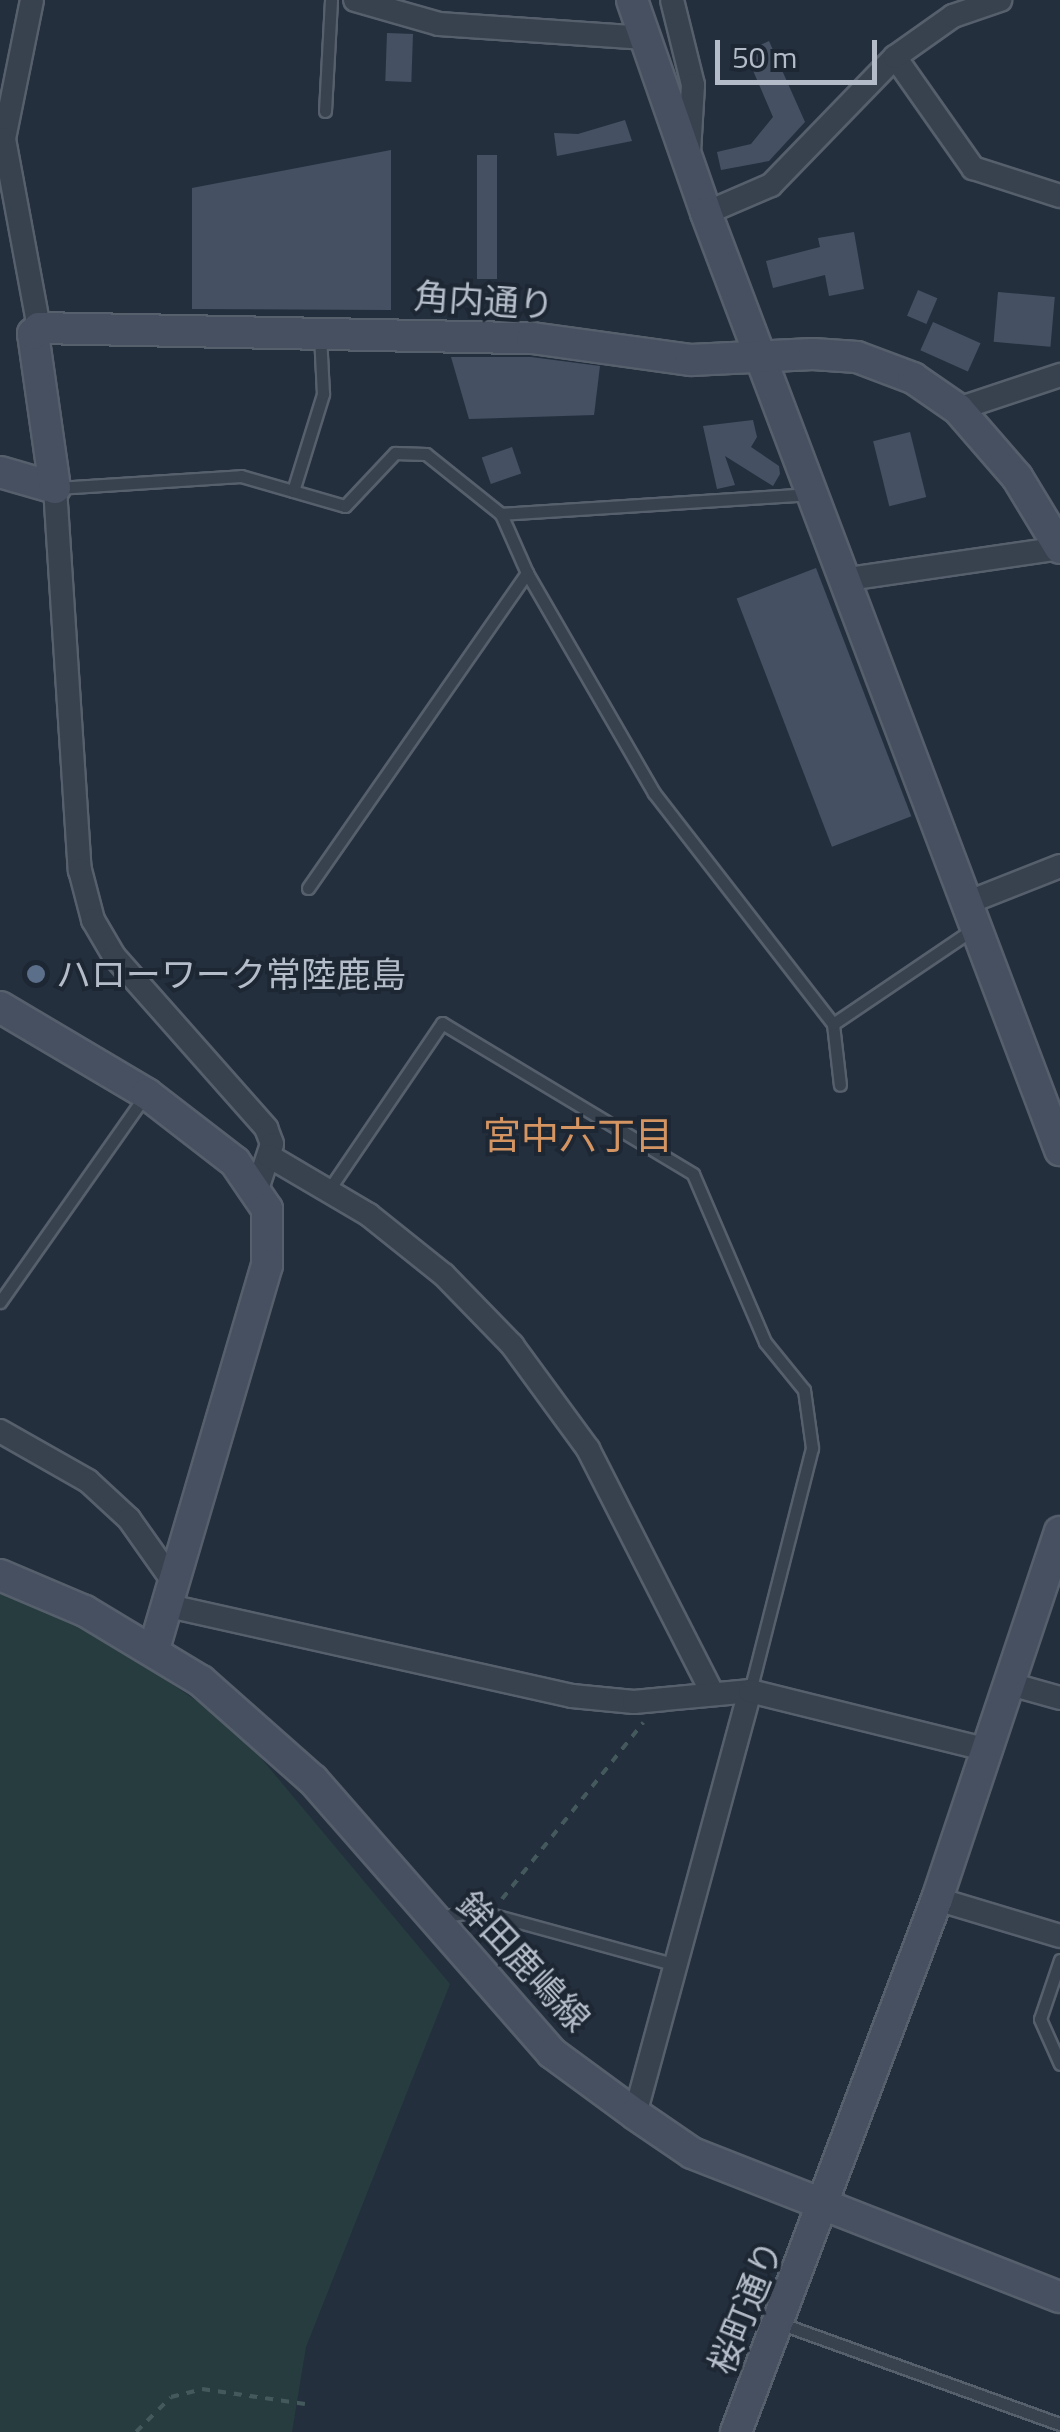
<!DOCTYPE html>
<meta charset="utf-8">
<style>
body{margin:0}
#map{position:relative;width:1060px;height:2432px;overflow:hidden;background:#242f3e;font-family:"Titillium Web","Noto Sans JP",sans-serif}
div>[style]{position:absolute}
.green>*{inset:0;background:#263c3f}
.building>*{inset:0;background:#455162;transform-origin:0 0}
.path>*{height:4px;margin-top:-2px;transform-origin:0;background:repeating-linear-gradient(90deg,#44595c 0 8px,transparent 0 16px)}
.roads{filter:drop-shadow(2px 0 #565f6c) drop-shadow(-2px 0 #565f6c) drop-shadow(0 2px #565f6c) drop-shadow(0 -2px #565f6c)}
.lane>*{height:11px;margin:-5.5px;padding:0 5.5px;transform-origin:5.5px;border-radius:5.5px;background:#38414e}
.street>*{height:22px;margin:-11px;padding:0 11px;transform-origin:11px;border-radius:11px;background:#38414e}
.secondary>*{height:30px;margin:-15px;padding:0 15px;transform-origin:15px;border-radius:15px;background:#465061}
.dots>*{width:28px;height:28px;translate:-50% -50%;box-sizing:border-box;border:5px solid #1d2633;border-radius:50%}
span{translate:-50% -50%;white-space:nowrap;text-align:center;line-height:1.15;-webkit-text-stroke:8px #1d2633;paint-order:stroke}
.street-label{font-size:35px;color:#b4bcc9}
.poi-label{font-size:35px;color:#b4bcc9}
.left{translate:0 -50%;text-align:left}
.neighbourhood-label{font-size:38px;color:#d59563}
.scale{position:absolute;left:715px;top:40px;width:162px;height:45px;box-sizing:border-box;border:5px solid #b4bcc9;border-top:0;padding-left:12px;font-size:30px;line-height:35px;white-space:nowrap;color:#b4bcc9;-webkit-text-stroke:8px #1d2633;paint-order:stroke}
</style>
<div id="map">
<div class="green">
<i style="clip-path:polygon(0 1588px,81px 1622px,235px 1727px,450px 1984px,306px 2347px,292px 2432px,0 2432px)"></i>
</div>
<div class="building">
<i style="left:387px;top:33px;width:26px;height:48px;rotate:2deg"></i>
<i style="clip-path:polygon(769px 41px,805px 122px,769px 161px,721px 170px,717px 152px,751px 144px,773px 117px,745px 52px)"></i>
<i style="clip-path:polygon(625px 120px,632px 141px,557px 156px,554px 133px,578px 134px)"></i>
<i style="clip-path:polygon(391px 150px,391px 310px,192px 309px,192px 188px)"></i>
<i style="left:477px;top:155px;width:20px;height:124px"></i>
<i style="clip-path:polygon(854px 232px,864px 289px,829px 296px,825px 275px,773px 288px,766px 261px,820px 247px,818px 238px)"></i>
<i style="left:918px;top:290px;width:21px;height:28px;rotate:23deg"></i>
<i style="left:998px;top:292px;width:57px;height:50px;rotate:5deg"></i>
<i style="left:933px;top:322px;width:52px;height:31px;rotate:24deg"></i>
<i style="clip-path:polygon(451px 357px,531px 357px,600px 366px,594px 415px,469px 419px)"></i>
<i style="clip-path:polygon(753px 420px,757px 437px,751px 447px,779px 466px,780px 474px,773px 486px,725px 456px,735px 485px,717px 489px,703px 426px)"></i>
<i style="left:910px;top:432px;width:67px;height:38px;rotate:76deg"></i>
<i style="left:512px;top:447px;width:28px;height:32px;rotate:71deg"></i>
<i style="left:816px;top:568px;width:266px;height:85px;rotate:69deg"></i>
</div>
<div class="path">
<i style="left:502px;top:1899px;width:226px;rotate:-51.3deg"></i>
<i style="left:136px;top:2432px;width:49px;rotate:-45deg"></i>
<i style="left:171px;top:2397px;width:32px;rotate:-14deg"></i>
<i style="left:202px;top:2389px;width:104px;rotate:8.3deg"></i>
</div>
<div class="roads">
<div class="lane">
<i style="left:325px;top:111px;width:111px;rotate:-86.9deg"></i>
<i style="left:57px;top:488px;width:184px;rotate:-3.7deg"></i>
<i style="left:241px;top:476px;width:108px;rotate:16.1deg"></i>
<i style="left:345px;top:506px;width:73px;rotate:-46.7deg"></i>
<i style="left:395px;top:453px;width:31px;rotate:2deg"></i>
<i style="left:426px;top:454px;width:96px;rotate:38.7deg"></i>
<i style="left:501px;top:514px;width:310px;rotate:-3.7deg"></i>
<i style="left:293px;top:491px;width:102px;rotate:-72.8deg"></i>
<i style="left:323px;top:394px;width:60px;rotate:-92.9deg"></i>
<i style="left:501px;top:514px;width:64px;rotate:66.2deg"></i>
<i style="left:527px;top:573px;width:254px;rotate:60deg"></i>
<i style="left:654px;top:793px;width:292px;rotate:52.2deg"></i>
<i style="left:833px;top:1024px;width:61px;rotate:83.5deg"></i>
<i style="left:308px;top:888px;width:384px;rotate:-55.2deg"></i>
<i style="left:833px;top:1024px;width:171px;rotate:-34.1deg"></i>
<i style="left:328px;top:1191px;width:203px;rotate:-55.8deg"></i>
<i style="left:442px;top:1023px;width:293px;rotate:31deg"></i>
<i style="left:693px;top:1174px;width:183px;rotate:66.8deg"></i>
<i style="left:765px;top:1342px;width:62px;rotate:50.9deg"></i>
<i style="left:804px;top:1390px;width:59px;rotate:82.1deg"></i>
<i style="left:812px;top:1448px;width:251px;rotate:104.3deg"></i>
<i style="left:0;top:1302px;width:251px;rotate:-54.9deg"></i>
<i style="left:437px;top:1917px;width:42px;rotate:-8.1deg"></i>
<i style="left:479px;top:1911px;width:204px;rotate:15.3deg"></i>
<i style="left:1060px;top:1960px;width:62px;rotate:108.7deg"></i>
<i style="left:1040px;top:2019px;width:49px;rotate:66deg"></i>
<i style="left:779px;top:2323px;width:299px;rotate:19.8deg"></i>
</div>
<div class="street">
<i style="left:32px;top:0;width:142px;rotate:101.4deg"></i>
<i style="left:4px;top:139px;width:192px;rotate:79.5deg"></i>
<i style="left:355px;top:0;width:87px;rotate:15.9deg"></i>
<i style="left:439px;top:24px;width:207px;rotate:3.9deg"></i>
<i style="left:672px;top:0;width:88px;rotate:76.1deg"></i>
<i style="left:693px;top:85px;width:68px;rotate:93.4deg"></i>
<i style="left:895px;top:57px;width:136px;rotate:54.9deg"></i>
<i style="left:973px;top:168px;width:91px;rotate:17.8deg"></i>
<i style="left:706px;top:213px;width:71px;rotate:-23.3deg"></i>
<i style="left:771px;top:185px;width:178px;rotate:-45.9deg"></i>
<i style="left:895px;top:57px;width:71px;rotate:-35.3deg"></i>
<i style="left:953px;top:16px;width:50px;rotate:-18.8deg"></i>
<i style="left:958px;top:409px;width:108px;rotate:-18.4deg"></i>
<i style="left:55px;top:488px;width:383px;rotate:86.3deg"></i>
<i style="left:80px;top:870px;width:52px;rotate:75.4deg"></i>
<i style="left:93px;top:920px;width:42px;rotate:59.7deg"></i>
<i style="left:114px;top:956px;width:230px;rotate:48.5deg"></i>
<i style="left:266px;top:1128px;width:17px;rotate:69deg"></i>
<i style="left:272px;top:1144px;width:47px;rotate:108.4deg"></i>
<i style="left:848px;top:579px;width:214px;rotate:-8.3deg"></i>
<i style="left:969px;top:902px;width:98px;rotate:-21.6deg"></i>
<i style="left:269px;top:1156px;width:116px;rotate:30.5deg"></i>
<i style="left:369px;top:1215px;width:96px;rotate:38.7deg"></i>
<i style="left:444px;top:1275px;width:98px;rotate:45.8deg"></i>
<i style="left:512px;top:1345px;width:129px;rotate:53.8deg"></i>
<i style="left:588px;top:1449px;width:271px;rotate:63deg"></i>
<i style="left:0;top:1431px;width:101px;rotate:29.6deg"></i>
<i style="left:88px;top:1481px;width:56px;rotate:42.8deg"></i>
<i style="left:129px;top:1519px;width:80px;rotate:54.7deg"></i>
<i style="left:169px;top:1606px;width:413px;rotate:12.6deg"></i>
<i style="left:572px;top:1696px;width:62px;rotate:5.5deg"></i>
<i style="left:634px;top:1702px;width:117px;rotate:-5.4deg"></i>
<i style="left:750px;top:1691px;width:438px;rotate:105.2deg"></i>
<i style="left:1010px;top:1684px;width:52px;rotate:15.6deg"></i>
<i style="left:750px;top:1691px;width:246px;rotate:13.9deg"></i>
<i style="left:937px;top:1899px;width:128px;rotate:16.7deg"></i>
</div>
<div class="secondary">
<i style="left:632px;top:0;width:225px;rotate:70.8deg"></i>
<i style="left:706px;top:213px;width:1002px;rotate:69.3deg"></i>
<i style="left:0;top:472px;width:57px;rotate:16.2deg"></i>
<i style="left:55px;top:488px;width:156px;rotate:-98.1deg"></i>
<i style="left:33px;top:334px;width:8px;rotate:-45deg"></i>
<i style="left:39px;top:328px;width:493px;rotate:1.2deg"></i>
<i style="left:532px;top:338px;width:161px;rotate:7.9deg"></i>
<i style="left:691px;top:360px;width:122px;rotate:-2.8deg"></i>
<i style="left:813px;top:354px;width:44px;rotate:3.9deg"></i>
<i style="left:857px;top:357px;width:60px;rotate:20.6deg"></i>
<i style="left:913px;top:378px;width:55px;rotate:34.6deg"></i>
<i style="left:958px;top:409px;width:90px;rotate:49.1deg"></i>
<i style="left:1017px;top:477px;width:83px;rotate:58.8deg"></i>
<i style="left:0;top:1007px;width:171px;rotate:30.6deg"></i>
<i style="left:147px;top:1094px;width:111px;rotate:37.7deg"></i>
<i style="left:235px;top:1162px;width:57px;rotate:55.8deg"></i>
<i style="left:267px;top:1209px;width:56px;rotate:90deg"></i>
<i style="left:267px;top:1265px;width:401px;rotate:106.4deg"></i>
<i style="left:0;top:1575px;width:92px;rotate:23deg"></i>
<i style="left:85px;top:1611px;width:135px;rotate:31.1deg"></i>
<i style="left:201px;top:1681px;width:149px;rotate:41.5deg"></i>
<i style="left:313px;top:1780px;width:363px;rotate:48.8deg"></i>
<i style="left:552px;top:2053px;width:103px;rotate:36.3deg"></i>
<i style="left:635px;top:2114px;width:69px;rotate:34.4deg"></i>
<i style="left:692px;top:2153px;width:395px;rotate:21.4deg"></i>
<i style="left:736px;top:2432px;width:570px;rotate:-69.34deg"></i>
<i style="left:937px;top:1899px;width:387px;rotate:-71.5deg"></i>
</div>
</div>
<div class="dots">
<i style="left:36px;top:974px;background:#5c6f8a"></i>
</div>
<div class="street-label">
<span style="left:484px;top:300px;rotate:4deg">角内通り</span>
<span style="left:524px;top:1961px;rotate:47deg">鉾田鹿嶋線</span>
<span style="left:745px;top:2307px;rotate:-68deg">桜町通り</span>
</div>
<div class="poi-label">
<span class="left" style="left:56px;top:974px">ハローワーク常陸鹿島</span>
</div>
<div class="neighbourhood-label">
<span style="left:578px;top:1136px">宮中六丁目</span>
</div>
<div class="scale">50 m</div>
</div>
